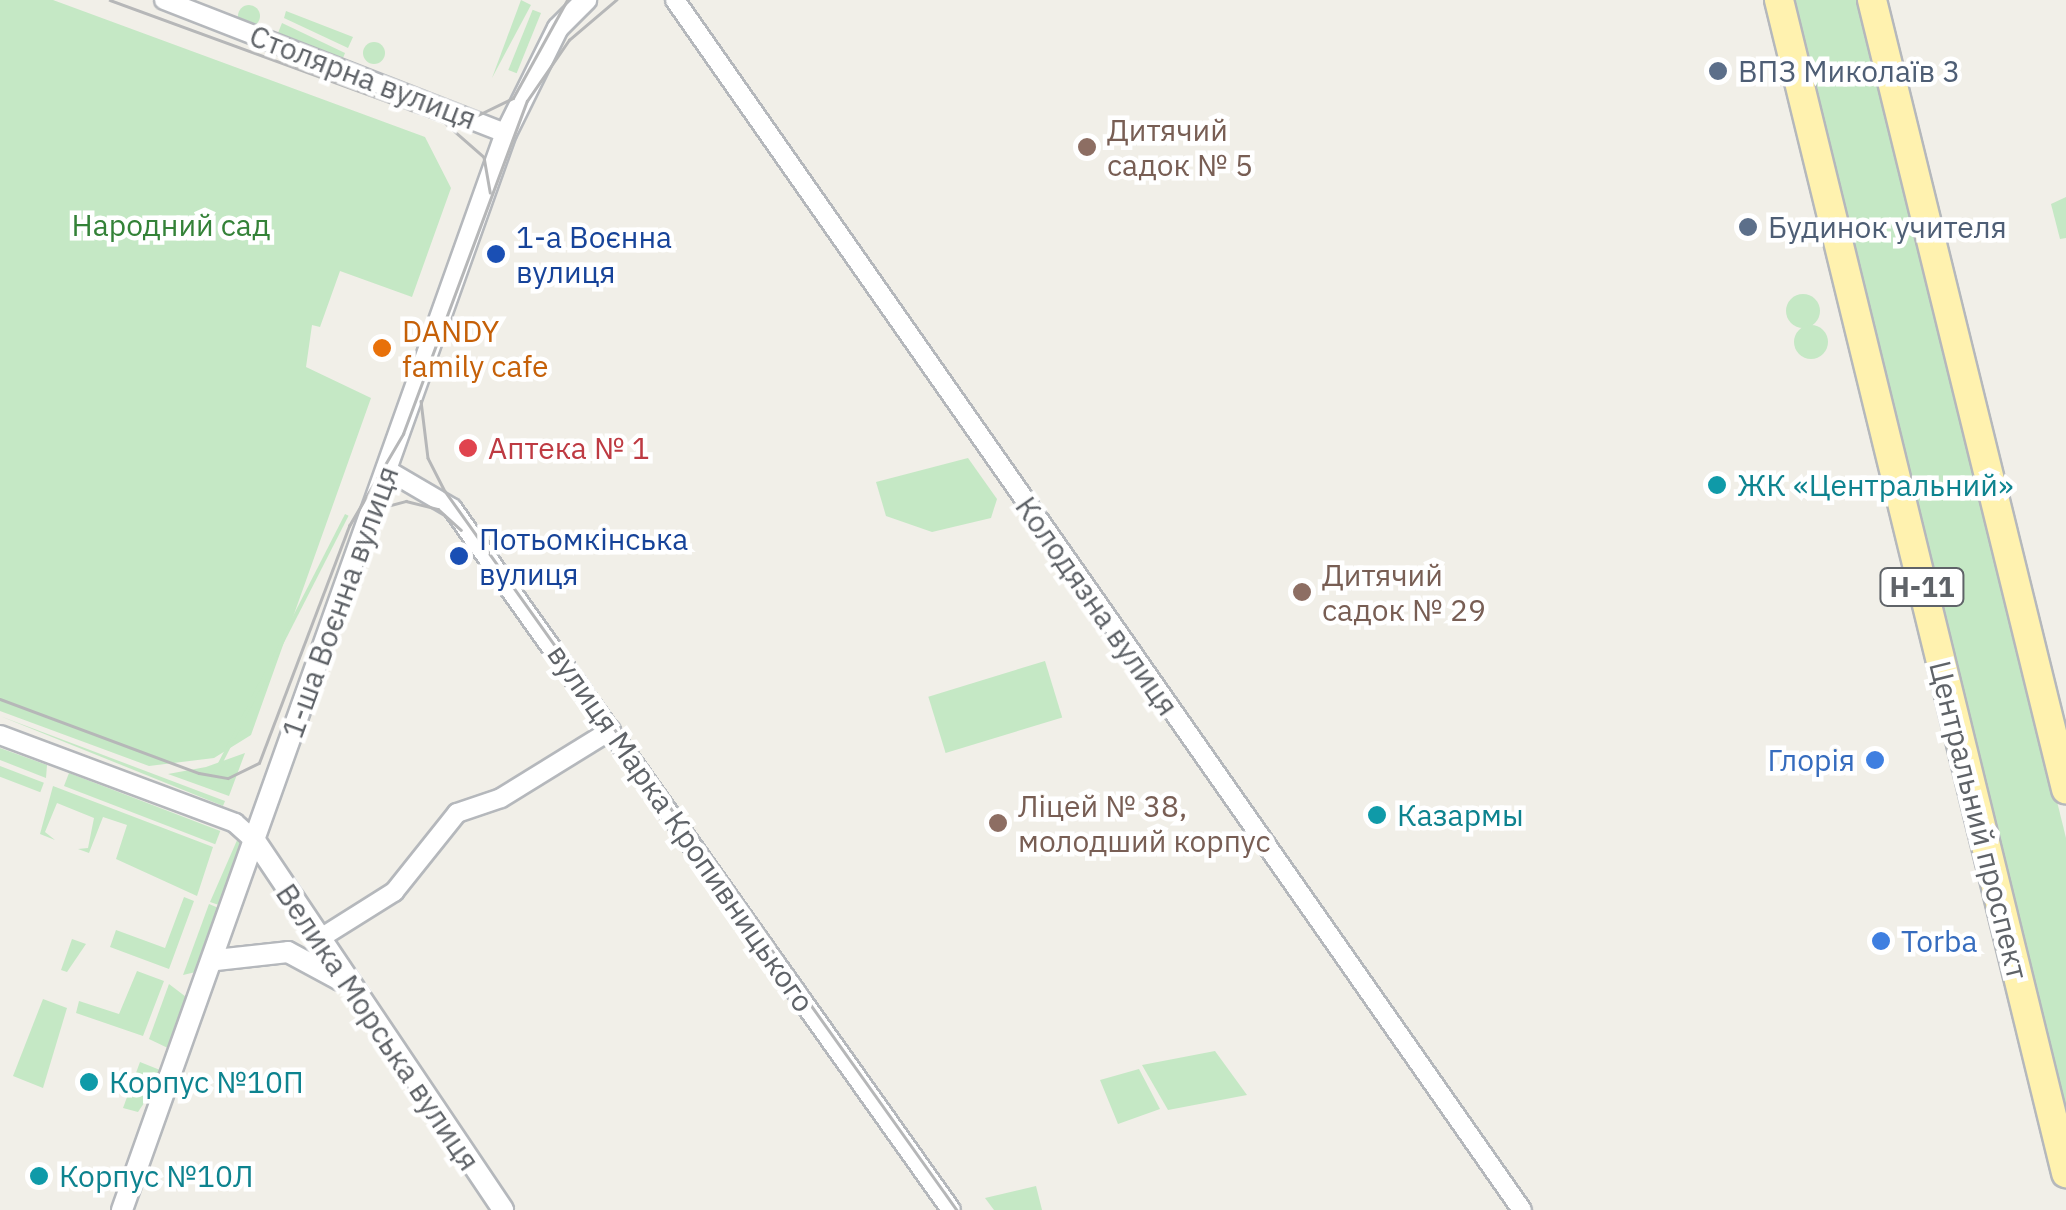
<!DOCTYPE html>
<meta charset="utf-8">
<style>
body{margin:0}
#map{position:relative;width:2066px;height:1210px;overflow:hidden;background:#f1efe8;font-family:"IBM Plex Sans",sans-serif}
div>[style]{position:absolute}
.green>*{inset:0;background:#c5e8c5;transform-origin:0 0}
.round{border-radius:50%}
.roads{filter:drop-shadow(2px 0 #b5b8bc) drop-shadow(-2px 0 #b5b8bc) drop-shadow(0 2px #b5b8bc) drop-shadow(0 -2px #b5b8bc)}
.minor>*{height:18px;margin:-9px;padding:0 9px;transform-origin:9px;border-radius:9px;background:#fff}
.tertiary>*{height:20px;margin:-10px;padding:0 10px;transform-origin:10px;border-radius:10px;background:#fff}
.primary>*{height:28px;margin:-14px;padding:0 14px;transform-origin:14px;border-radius:14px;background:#fff2af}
.tram>*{height:2.5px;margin:-1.25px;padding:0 1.25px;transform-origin:1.25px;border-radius:1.25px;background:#b6b7b8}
.dots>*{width:28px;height:28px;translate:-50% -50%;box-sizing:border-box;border:5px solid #fff;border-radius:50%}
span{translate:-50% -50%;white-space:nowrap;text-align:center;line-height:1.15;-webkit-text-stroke:9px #fff;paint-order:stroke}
.shield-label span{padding:2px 8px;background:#fff;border:2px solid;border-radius:8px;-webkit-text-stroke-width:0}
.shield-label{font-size:28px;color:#5f6368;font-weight:700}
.service-label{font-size:30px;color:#4e5e75}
.left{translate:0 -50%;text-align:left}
.street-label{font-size:30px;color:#5f6368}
.education-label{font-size:30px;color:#785e54}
.park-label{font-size:30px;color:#348238}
.transit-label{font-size:30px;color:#164399}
.food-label{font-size:30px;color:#c56008}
.health-label{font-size:30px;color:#be3a42}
.culture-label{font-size:30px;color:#0d838f}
.shop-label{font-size:30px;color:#366cbe}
.right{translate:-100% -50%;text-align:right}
</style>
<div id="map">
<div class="green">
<i style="clip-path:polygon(0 0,53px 0,425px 137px,451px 188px,412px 297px,340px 271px,320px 327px,312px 325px,306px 367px,371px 398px,251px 735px,214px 758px,149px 766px,0 711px)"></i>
<i style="clip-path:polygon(521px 0,531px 5px,492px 78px)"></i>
<i style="clip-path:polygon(1791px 0,1860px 0,2066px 838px,2066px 1126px)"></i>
<i class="round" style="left:238px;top:5px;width:22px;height:22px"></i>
<i style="clip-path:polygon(286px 11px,353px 37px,348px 48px,284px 18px)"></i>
<i style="left:541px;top:13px;width:65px;height:9px;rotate:112deg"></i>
<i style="clip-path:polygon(282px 23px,345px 53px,343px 58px,278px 33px)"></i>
<i class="round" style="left:363px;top:42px;width:22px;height:22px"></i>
<i style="clip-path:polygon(2066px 197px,2066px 238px,2060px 239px,2051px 204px)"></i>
<i class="round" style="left:1786px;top:294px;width:34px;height:34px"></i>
<i class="round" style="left:1794px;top:325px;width:34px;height:34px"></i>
<i style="clip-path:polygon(968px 458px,997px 499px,991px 518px,932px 532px,886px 516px,876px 482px)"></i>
<i style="left:345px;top:514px;width:4px;height:303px;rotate:27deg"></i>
<i style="left:1045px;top:661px;width:59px;height:122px;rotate:73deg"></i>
<i style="clip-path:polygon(0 716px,225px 801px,223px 806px)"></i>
<i style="clip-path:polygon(0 748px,47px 765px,46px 778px,0 760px)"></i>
<i style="clip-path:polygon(245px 753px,229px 796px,168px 774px,206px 767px)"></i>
<i style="left:0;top:766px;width:47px;height:10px;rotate:21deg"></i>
<i style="left:69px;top:773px;width:162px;height:14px;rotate:21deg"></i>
<i style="clip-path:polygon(53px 786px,213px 847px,197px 896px,116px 859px,127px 825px,103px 817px,89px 853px,78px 849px,88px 848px,94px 818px,57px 803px,45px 832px,55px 840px,40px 834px)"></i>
<i style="clip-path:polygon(238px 838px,243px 850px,222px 906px,210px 902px)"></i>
<i style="clip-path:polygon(184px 897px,194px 901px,169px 969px,110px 947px,116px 930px,165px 948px)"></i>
<i style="clip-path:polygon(209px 904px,221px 909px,200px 971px,183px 975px)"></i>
<i style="clip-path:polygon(72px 939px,86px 944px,67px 972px,61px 970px)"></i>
<i style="clip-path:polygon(137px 971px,164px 981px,143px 1036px,76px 1013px,79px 1001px,119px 1014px)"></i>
<i style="clip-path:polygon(169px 984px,190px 1000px,172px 1050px,149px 1039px)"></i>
<i style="clip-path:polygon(43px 999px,67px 1008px,43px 1088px,13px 1076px)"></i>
<i style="clip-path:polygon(1215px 1051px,1247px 1095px,1168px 1110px,1142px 1065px)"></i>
<i style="clip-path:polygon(140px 1062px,165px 1072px,138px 1112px,123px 1108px)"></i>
<i style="clip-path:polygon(1139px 1069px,1160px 1109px,1118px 1124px,1100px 1080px)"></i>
<i style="clip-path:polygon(1036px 1186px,1042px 1210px,994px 1210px,985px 1198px)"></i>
</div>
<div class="roads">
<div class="minor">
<i style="left:164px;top:0;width:367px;rotate:21.3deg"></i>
<i style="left:675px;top:0;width:1477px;rotate:55.01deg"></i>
<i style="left:389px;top:471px;width:73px;rotate:30.4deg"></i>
<i style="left:452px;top:508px;width:861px;rotate:54.59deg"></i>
<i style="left:0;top:735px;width:251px;rotate:20.5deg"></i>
<i style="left:235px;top:823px;width:28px;rotate:42deg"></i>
<i style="left:319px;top:939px;width:89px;rotate:-32.1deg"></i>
<i style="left:394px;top:892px;width:101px;rotate:-51.4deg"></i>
<i style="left:457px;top:813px;width:46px;rotate:-18.8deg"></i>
<i style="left:501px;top:798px;width:129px;rotate:-31.7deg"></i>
</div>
<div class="tertiary">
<i style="left:256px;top:842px;width:443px;rotate:56.1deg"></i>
<i style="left:216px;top:960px;width:72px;rotate:-6.3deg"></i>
<i style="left:288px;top:952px;width:59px;rotate:28.3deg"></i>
<i style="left:122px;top:1210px;width:1143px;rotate:-70.38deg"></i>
<i style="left:506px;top:133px;width:117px;rotate:-63.7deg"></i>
<i style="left:558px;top:28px;width:40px;rotate:-45deg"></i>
</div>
<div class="primary">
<i style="left:1779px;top:0;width:1208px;rotate:76.25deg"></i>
<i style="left:1872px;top:0;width:813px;rotate:76.19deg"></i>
</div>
</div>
<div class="tram">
<i style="left:110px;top:0;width:356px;rotate:20.1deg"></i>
<i style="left:444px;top:122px;width:53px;rotate:41.2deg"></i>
<i style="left:484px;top:157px;width:36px;rotate:80deg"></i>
<i style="left:435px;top:112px;width:41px;rotate:5.6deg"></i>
<i style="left:476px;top:116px;width:41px;rotate:-25.9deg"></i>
<i style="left:513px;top:98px;width:112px;rotate:-61.1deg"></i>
<i style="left:421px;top:401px;width:57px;rotate:83deg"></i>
<i style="left:428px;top:458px;width:37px;rotate:63deg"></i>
<i style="left:445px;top:491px;width:883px;rotate:54.55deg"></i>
<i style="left:358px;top:531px;width:28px;rotate:-51deg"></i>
<i style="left:376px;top:509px;width:31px;rotate:-15deg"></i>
<i style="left:406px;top:501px;width:33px;rotate:14deg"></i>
<i style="left:438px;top:509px;width:31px;rotate:42deg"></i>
<i style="left:0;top:699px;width:212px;rotate:20.4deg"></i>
<i style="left:199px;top:773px;width:29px;rotate:10deg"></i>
<i style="left:228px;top:778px;width:34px;rotate:-26deg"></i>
<i style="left:259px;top:763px;width:254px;rotate:-69.2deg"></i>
<i style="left:349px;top:526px;width:107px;rotate:-59.6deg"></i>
<i style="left:403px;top:434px;width:355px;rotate:-69.6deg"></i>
<i style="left:527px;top:101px;width:74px;rotate:-55.5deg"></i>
<i style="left:569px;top:40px;width:62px;rotate:-40.4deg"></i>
</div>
<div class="dots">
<i style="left:1718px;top:71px;background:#5c6f8a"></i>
<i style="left:1087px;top:147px;background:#8d6e63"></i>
<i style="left:1748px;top:227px;background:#5c6f8a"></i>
<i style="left:496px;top:254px;background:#1a4fb4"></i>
<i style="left:382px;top:348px;background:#e8710a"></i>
<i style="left:468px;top:448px;background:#e0444e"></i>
<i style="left:1717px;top:485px;background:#0f9aa8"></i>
<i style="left:459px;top:556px;background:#1a4fb4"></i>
<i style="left:1302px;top:592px;background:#8d6e63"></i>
<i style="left:1875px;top:760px;background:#3f7fe0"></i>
<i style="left:1377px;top:815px;background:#0f9aa8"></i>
<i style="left:998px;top:823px;background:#8d6e63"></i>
<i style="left:1881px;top:941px;background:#3f7fe0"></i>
<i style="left:89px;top:1082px;background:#0f9aa8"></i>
<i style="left:39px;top:1176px;background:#0f9aa8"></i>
</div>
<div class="shield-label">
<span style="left:1922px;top:587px">Н-11</span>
</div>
<div class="service-label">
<span class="left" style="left:1738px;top:71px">ВПЗ Миколаїв 3</span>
<span class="left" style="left:1768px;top:227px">Будинок учителя</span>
</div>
<div class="street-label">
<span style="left:363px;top:77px;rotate:21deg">Столярна вулиця</span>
<span style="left:340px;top:602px;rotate:-70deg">1-ша Воєнна вулиця</span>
<span style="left:1097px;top:606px;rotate:55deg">Колодязна вулиця</span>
<span style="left:1979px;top:820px;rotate:76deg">Центральний проспект</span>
<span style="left:681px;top:828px;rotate:55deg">вулиця Марка Кропивницького</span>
<span style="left:378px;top:1027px;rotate:56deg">Велика Морська вулиця</span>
</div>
<div class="education-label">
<span class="left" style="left:1107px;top:147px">Дитячий<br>садок № 5</span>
<span class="left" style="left:1322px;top:592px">Дитячий<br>садок № 29</span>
<span class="left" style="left:1018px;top:823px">Ліцей № 38,<br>молодший корпус</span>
</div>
<div class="park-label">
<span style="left:171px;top:225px">Народний сад</span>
</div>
<div class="transit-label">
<span class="left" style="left:516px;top:254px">1-а Воєнна<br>вулиця</span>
<span class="left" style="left:479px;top:556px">Потьомкінська<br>вулиця</span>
</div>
<div class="food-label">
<span class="left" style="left:402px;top:348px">DANDY<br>family cafe</span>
</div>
<div class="health-label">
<span class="left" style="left:488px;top:448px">Аптека № 1</span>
</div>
<div class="culture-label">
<span class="left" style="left:1737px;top:485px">ЖК «Центральний»</span>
<span class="left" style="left:1397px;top:815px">Казармы</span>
<span class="left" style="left:109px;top:1082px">Корпус №10П</span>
<span class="left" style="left:59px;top:1176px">Корпус №10Л</span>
</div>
<div class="shop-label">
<span class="right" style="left:1855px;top:760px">Глорія</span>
<span class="left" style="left:1901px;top:941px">Torba</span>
</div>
</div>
